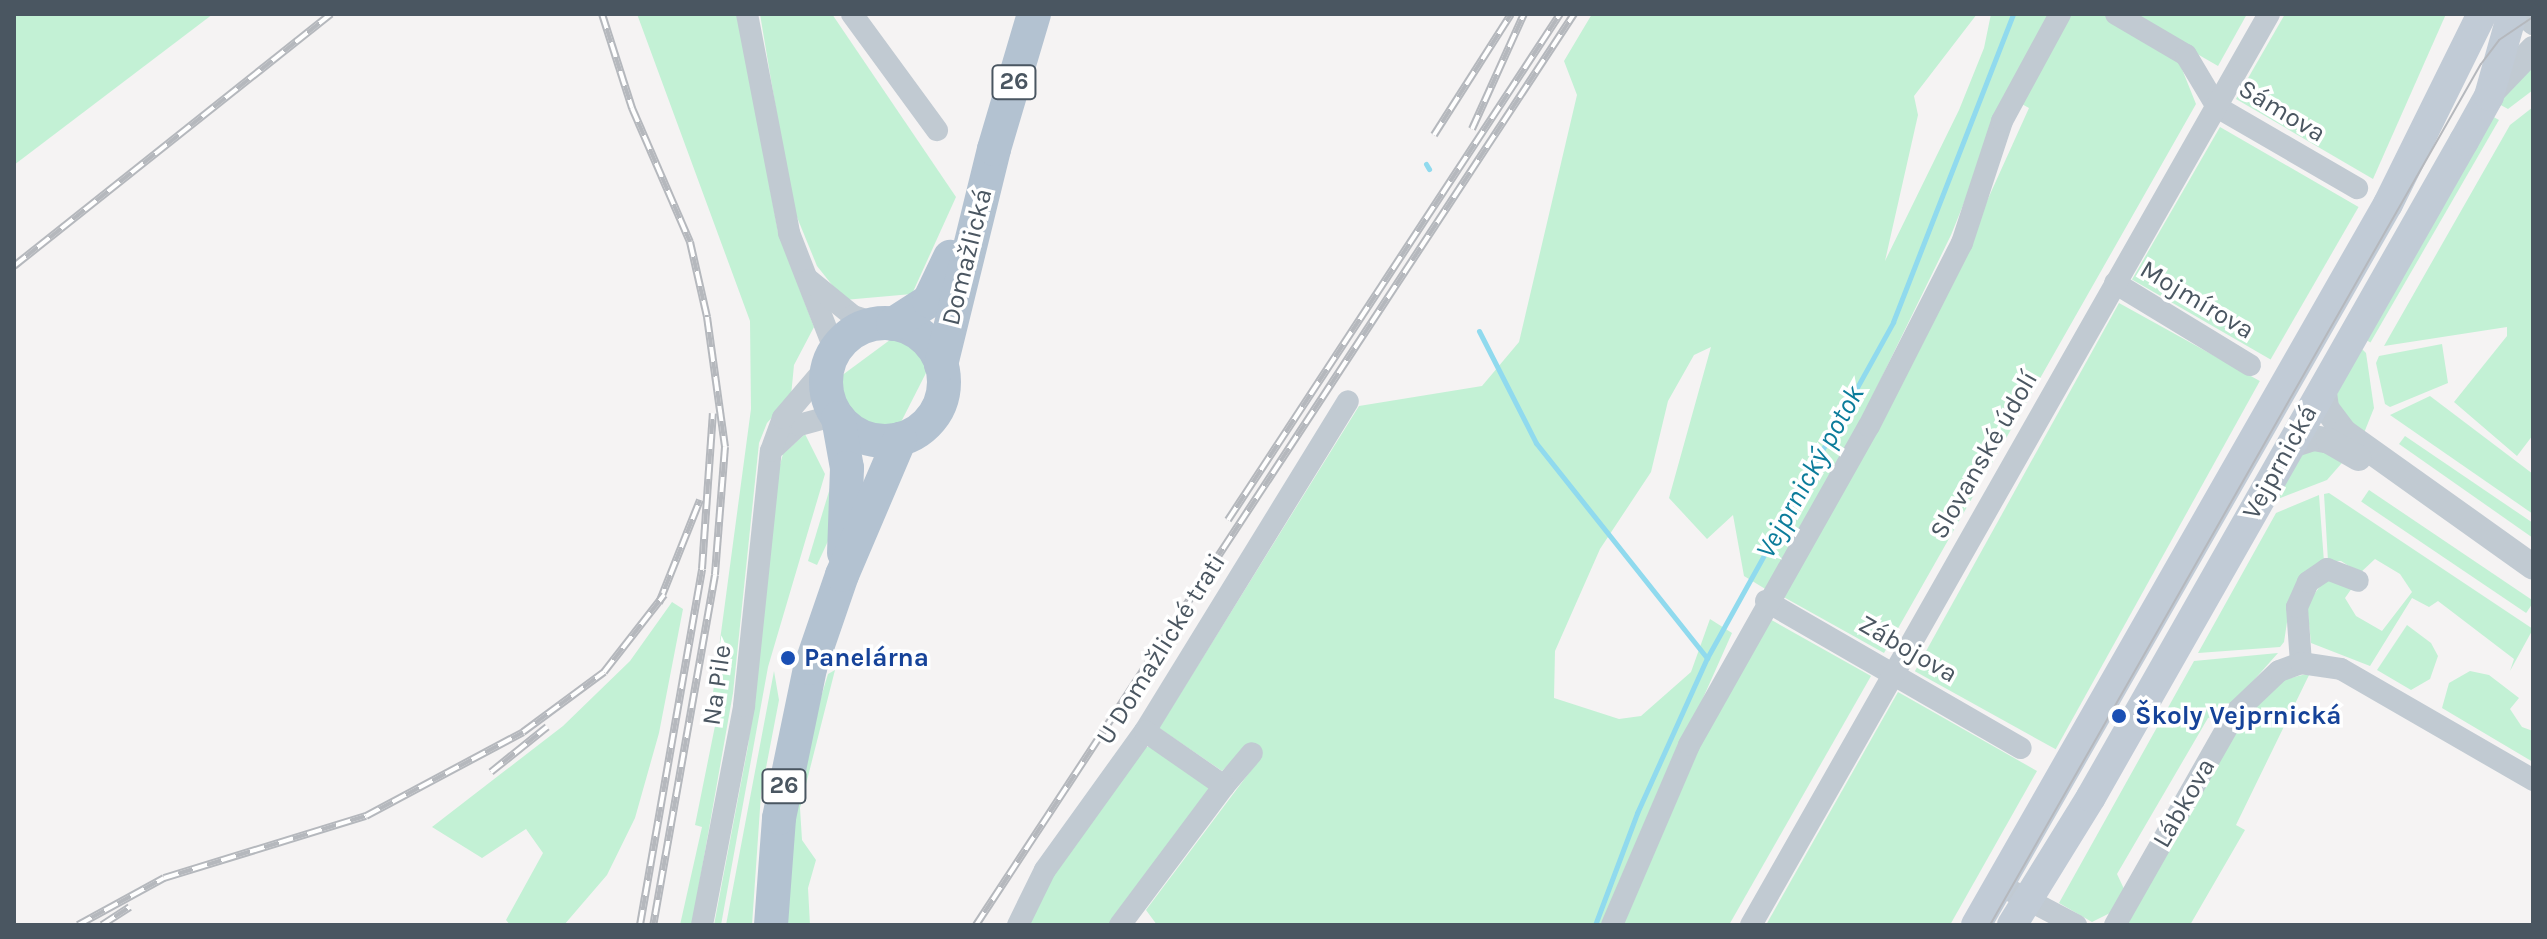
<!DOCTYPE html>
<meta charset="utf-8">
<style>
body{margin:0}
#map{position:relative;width:2547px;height:939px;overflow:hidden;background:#f5f3f3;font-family:Karla,sans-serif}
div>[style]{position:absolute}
.green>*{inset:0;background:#c3f1d5;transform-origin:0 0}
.stream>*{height:5px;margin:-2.5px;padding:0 2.5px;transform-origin:2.5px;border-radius:2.5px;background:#90daee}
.minor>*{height:22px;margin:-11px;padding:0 11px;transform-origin:11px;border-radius:11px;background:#c1cad2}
.tertiary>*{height:26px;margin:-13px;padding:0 13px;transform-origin:13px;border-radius:13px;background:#c1cad2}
.secondary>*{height:30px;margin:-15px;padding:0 15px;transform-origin:15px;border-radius:15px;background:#c1cbd6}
.primary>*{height:34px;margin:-17px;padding:0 17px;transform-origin:17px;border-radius:17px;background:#b3c2d1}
.primary>.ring{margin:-17px;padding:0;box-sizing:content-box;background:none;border:34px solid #b3c2d1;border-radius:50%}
.tram>*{height:2px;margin:-1px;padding:0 1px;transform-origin:1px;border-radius:1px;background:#b5b8bd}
.rail>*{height:8px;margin-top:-4px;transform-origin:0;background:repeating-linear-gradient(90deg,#fff 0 15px,#b5b8bd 0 30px);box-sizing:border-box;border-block:2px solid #b5b8bd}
.dots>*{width:22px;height:22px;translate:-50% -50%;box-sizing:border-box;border:4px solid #fff;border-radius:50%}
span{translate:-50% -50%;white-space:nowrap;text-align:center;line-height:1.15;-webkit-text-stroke:7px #fff;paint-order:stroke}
.shield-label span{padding:2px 6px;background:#fff;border:2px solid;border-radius:6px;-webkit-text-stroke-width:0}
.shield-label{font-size:24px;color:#4a5661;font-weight:700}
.street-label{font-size:26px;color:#4a5661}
.transit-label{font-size:26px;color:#164399;font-weight:700}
.left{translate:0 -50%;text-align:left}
.water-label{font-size:28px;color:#0c7c9b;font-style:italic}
.frame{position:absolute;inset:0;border:16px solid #4a5661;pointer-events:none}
</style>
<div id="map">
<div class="green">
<i style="clip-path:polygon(16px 14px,213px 14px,14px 165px)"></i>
<i style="clip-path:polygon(637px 14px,738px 14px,778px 232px,814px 327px,794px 365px,791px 396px,767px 423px,759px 443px,733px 693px,692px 925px,680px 925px,702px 827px,695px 825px,717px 716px,710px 715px,751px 409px,750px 321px)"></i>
<i style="clip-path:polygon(760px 14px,832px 14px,956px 197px,912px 294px,844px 300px,817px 266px,792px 205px)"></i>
<i style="clip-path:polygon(1592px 14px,1977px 14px,1914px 96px,1918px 115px,1885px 261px,1959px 110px,1984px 48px,1991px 14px,2053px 14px,2001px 111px,1951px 235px,1858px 426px,1767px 590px,1744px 576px,1733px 515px,1707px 539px,1669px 498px,1711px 347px,1694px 355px,1668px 401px,1651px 472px,1600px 549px,1555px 651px,1554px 698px,1619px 719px,1641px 716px,1691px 672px,1710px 619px,1732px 633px,1602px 925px,1157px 925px,1146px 910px,1261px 757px,1247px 746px,1222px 771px,1159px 728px,1359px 406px,1482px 386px,1519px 342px,1577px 95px,1564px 61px)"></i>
<i style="clip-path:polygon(2068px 14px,2106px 14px,2176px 54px,2196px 104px,1884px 653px,1780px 595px,1968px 243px,2029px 108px,2020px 103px)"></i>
<i style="clip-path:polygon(2128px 14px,2247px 14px,2218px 66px)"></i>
<i style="clip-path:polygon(2285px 14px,2446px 14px,2373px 179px,2236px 99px)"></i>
<i style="clip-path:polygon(2533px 58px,2533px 90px,2508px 109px,2497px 103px)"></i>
<i style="clip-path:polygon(2533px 107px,2533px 435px,2517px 456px,2454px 402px,2507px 336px,2507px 327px,2384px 346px,2510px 125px)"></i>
<i style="left:2492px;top:116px;width:8px;height:257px;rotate:30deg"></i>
<i style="left:2220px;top:127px;width:160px;height:176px;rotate:30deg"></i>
<i style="left:2119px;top:303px;width:161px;height:421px;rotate:29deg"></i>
<i style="clip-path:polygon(898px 334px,923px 350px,929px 360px,926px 373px,899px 426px,877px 427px,848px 410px,837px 379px)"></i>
<i style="clip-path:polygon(2442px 344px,2448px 383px,2390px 407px,2385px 404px,2376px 363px,2379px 356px)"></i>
<i style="clip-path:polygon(2360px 347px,2366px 353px,2374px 408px,2362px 438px,2345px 425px,2336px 396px)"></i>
<i style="clip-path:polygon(2430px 396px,2533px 474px,2533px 514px,2390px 415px)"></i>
<i style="clip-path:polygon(805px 434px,825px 474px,768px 667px,721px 925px,714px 925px,748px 746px,779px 468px,783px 454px)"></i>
<i style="clip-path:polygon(2405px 436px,2533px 523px,2533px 538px,2399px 444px)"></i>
<i style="clip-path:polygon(2311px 448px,2348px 456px,2327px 480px,2270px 502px,2295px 460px)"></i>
<i style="clip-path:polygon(830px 488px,834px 528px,817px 565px,808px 561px)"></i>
<i style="left:2369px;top:490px;width:199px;height:14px;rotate:34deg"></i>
<i style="clip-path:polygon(2329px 493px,2533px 629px,2510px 671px,2514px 659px,2438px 601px,2429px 607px,2412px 598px,2370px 666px,2311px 643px,2307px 604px,2326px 578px,2352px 588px,2345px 598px,2356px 616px,2382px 631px,2412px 592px,2400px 574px,2375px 559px,2360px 573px,2341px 561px,2328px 561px,2324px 494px)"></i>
<i style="clip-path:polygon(2319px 495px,2324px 562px,2289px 609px,2284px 642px,2280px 647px,2198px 653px,2276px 513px)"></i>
<i style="clip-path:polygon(672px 602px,683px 609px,659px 733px,635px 818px,607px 875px,564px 925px,510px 925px,506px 920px,543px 853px,526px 829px,482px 858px,432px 827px,563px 726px,630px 661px)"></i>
<i style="clip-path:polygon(1766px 617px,1871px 676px,1729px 925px,1622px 925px,1667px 806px)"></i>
<i style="clip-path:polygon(2407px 625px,2431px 643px,2438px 656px,2430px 679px,2411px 690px,2377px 670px)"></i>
<i style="clip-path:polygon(2278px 653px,2222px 716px,2208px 718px,2117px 874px,2124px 889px,2110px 913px,2092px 922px,2059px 903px,2194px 661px)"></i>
<i style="clip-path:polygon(835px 670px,800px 808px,802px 840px,816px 860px,808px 888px,810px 925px,787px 925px,795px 810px,814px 720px,828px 674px)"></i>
<i style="clip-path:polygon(774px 671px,779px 700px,761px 794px,752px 925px,726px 925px)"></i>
<i style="clip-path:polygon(2470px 671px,2489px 675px,2519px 698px,2510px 709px,2522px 727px,2533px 731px,2533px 762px,2442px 708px,2449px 683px)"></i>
<i style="clip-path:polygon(2310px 673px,2236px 825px,2245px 830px,2190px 925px,2125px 925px,2241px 719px,2279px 681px)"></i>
<i style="clip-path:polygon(1898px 692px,2037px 771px,1950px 925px,1766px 925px)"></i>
<i style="clip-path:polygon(1145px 747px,1156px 747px,1210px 788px,1111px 925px,1026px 925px,1051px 876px)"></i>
</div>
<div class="stream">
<i style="left:1426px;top:164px;width:6px;rotate:59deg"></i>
<i style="left:1479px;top:331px;width:126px;rotate:63deg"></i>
<i style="left:1536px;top:443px;width:275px;rotate:51.5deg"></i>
<i style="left:1595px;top:925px;width:120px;rotate:-69.4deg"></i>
<i style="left:1637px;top:813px;width:170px;rotate:-65.7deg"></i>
<i style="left:1707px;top:658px;width:384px;rotate:-61deg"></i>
<i style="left:1893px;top:322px;width:331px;rotate:-68.7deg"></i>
</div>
<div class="minor">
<i style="left:747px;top:14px;width:223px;rotate:79.1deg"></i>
<i style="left:789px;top:233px;width:127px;rotate:68.7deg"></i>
<i style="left:852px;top:14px;width:144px;rotate:53.8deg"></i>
<i style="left:2116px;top:14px;width:81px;rotate:30.4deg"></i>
<i style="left:2186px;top:55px;width:61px;rotate:59.2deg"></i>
<i style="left:2217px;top:107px;width:162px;rotate:30.1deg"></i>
<i style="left:2521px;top:14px;width:16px;rotate:40deg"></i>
<i style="left:809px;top:280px;width:57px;rotate:39.3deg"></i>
<i style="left:853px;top:316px;width:28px;rotate:17deg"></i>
<i style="left:2115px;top:283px;width:158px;rotate:31.3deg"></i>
<i style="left:775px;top:447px;width:33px;rotate:-43deg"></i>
<i style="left:799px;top:425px;width:38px;rotate:-15deg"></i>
<i style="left:1766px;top:601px;width:294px;rotate:30deg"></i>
<i style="left:2301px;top:663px;width:56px;rotate:-94.1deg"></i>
<i style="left:2297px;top:607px;width:27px;rotate:-66deg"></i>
<i style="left:2308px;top:582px;width:23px;rotate:-34deg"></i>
<i style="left:2327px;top:569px;width:33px;rotate:21deg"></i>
<i style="left:1224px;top:786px;width:43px;rotate:-49.7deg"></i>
<i style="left:2000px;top:885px;width:86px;rotate:27.8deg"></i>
<i style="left:702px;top:925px;width:223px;rotate:-79.1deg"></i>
<i style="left:744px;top:706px;width:256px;rotate:-84deg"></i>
<i style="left:771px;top:451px;width:35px;rotate:-70deg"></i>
<i style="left:783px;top:418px;width:71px;rotate:-49.6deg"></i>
<i style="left:1018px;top:925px;width:61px;rotate:-63.9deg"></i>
<i style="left:1045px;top:870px;width:171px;rotate:-54.3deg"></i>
<i style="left:1145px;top:731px;width:387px;rotate:-58.4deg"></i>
<i style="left:1120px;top:925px;width:174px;rotate:-53.2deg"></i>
<i style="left:1224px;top:786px;width:96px;rotate:-145.2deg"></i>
<i style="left:1612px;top:925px;width:196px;rotate:-66.8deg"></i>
<i style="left:1689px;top:745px;width:366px;rotate:-60.6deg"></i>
<i style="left:1869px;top:426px;width:205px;rotate:-63.1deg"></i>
<i style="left:1962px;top:243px;width:128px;rotate:-71.8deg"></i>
<i style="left:2002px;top:121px;width:122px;rotate:-61.5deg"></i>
<i style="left:1751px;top:925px;width:1048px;rotate:-60.38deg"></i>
<i style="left:2115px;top:925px;width:245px;rotate:-60.4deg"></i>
<i style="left:2236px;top:712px;width:59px;rotate:-43.6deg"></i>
<i style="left:2279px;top:671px;width:23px;rotate:-20deg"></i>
<i style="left:2301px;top:663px;width:40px;rotate:8.5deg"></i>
<i style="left:2341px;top:669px;width:222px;rotate:30deg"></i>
</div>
<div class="tertiary">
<i style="left:2491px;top:93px;width:61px;rotate:-46.3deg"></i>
<i style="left:2323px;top:386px;width:22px;rotate:82deg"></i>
<i style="left:2326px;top:408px;width:30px;rotate:53deg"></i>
<i style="left:2344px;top:432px;width:232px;rotate:35.5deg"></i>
<i style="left:2289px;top:446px;width:26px;rotate:-18deg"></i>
<i style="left:2314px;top:438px;width:15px;rotate:11deg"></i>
<i style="left:2329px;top:441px;width:34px;rotate:30deg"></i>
</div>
<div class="secondary">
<i style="left:1976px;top:925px;width:830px;rotate:-60.26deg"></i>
<i style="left:2388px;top:204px;width:212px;rotate:-63.7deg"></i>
<i style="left:2012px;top:925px;width:150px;rotate:-58.3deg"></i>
<i style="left:2091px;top:797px;width:755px;rotate:-60.38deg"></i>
<i style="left:2464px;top:141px;width:51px;rotate:-60.9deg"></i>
<i style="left:2489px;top:96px;width:85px;rotate:-74.3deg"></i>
</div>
<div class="primary">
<i class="ring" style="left:826px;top:323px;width:84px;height:84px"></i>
<i style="left:893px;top:324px;width:43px;rotate:-32.6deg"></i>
<i style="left:929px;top:301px;width:49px;rotate:-64.5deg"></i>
<i style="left:941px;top:365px;width:222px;rotate:-76.2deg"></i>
<i style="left:994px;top:149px;width:141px;rotate:-73.5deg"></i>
<i style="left:838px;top:418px;width:51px;rotate:79.8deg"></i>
<i style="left:847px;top:468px;width:85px;rotate:92deg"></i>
<i style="left:771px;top:925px;width:107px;rotate:-85.7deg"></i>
<i style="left:779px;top:818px;width:153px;rotate:-78.3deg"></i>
<i style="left:810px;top:668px;width:98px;rotate:-71deg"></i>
<i style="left:842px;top:575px;width:148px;rotate:-66.9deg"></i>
</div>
<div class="tram">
<i style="left:1990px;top:925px;width:991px;rotate:-60.31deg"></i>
<i style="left:2481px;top:64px;width:30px;rotate:-53deg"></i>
<i style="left:2499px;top:40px;width:41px;rotate:-34.1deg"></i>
</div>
<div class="rail">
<i style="left:602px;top:14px;width:99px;rotate:72.3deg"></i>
<i style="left:632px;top:108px;width:146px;rotate:66.6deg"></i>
<i style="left:690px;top:242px;width:77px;rotate:77.2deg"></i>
<i style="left:707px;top:317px;width:131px;rotate:82.1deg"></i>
<i style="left:725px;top:447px;width:128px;rotate:94.5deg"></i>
<i style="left:715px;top:575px;width:355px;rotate:100deg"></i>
<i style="left:1472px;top:129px;width:126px;rotate:-65.7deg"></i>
<i style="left:1434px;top:135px;width:143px;rotate:-57.5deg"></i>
<i style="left:14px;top:266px;width:405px;rotate:-38.5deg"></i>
<i style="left:1228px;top:520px;width:605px;rotate:-56.73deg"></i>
<i style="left:659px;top:603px;width:111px;rotate:-68.3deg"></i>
<i style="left:491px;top:772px;width:72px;rotate:-38.8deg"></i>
<i style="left:78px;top:925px;width:98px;rotate:-28.7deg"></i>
<i style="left:164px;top:878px;width:211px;rotate:-17.1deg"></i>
<i style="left:366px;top:816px;width:178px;rotate:-28.1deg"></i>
<i style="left:523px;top:732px;width:101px;rotate:-36.5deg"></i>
<i style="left:604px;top:672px;width:98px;rotate:-52.1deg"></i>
<i style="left:102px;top:925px;width:33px;rotate:-33deg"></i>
<i style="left:640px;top:925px;width:361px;rotate:-80.1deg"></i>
<i style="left:702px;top:569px;width:156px;rotate:-86deg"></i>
<i style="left:976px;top:925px;width:1090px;rotate:-56.72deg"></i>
</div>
<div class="dots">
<i style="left:788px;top:658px;background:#1a4fb4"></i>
<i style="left:2119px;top:716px;background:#1a4fb4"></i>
</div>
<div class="shield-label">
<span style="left:1014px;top:82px">26</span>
<span style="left:784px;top:786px">26</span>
</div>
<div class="street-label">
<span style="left:2282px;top:111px;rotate:31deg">Sámova</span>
<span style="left:967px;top:257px;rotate:-76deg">Domažlická</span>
<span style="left:2197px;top:300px;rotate:31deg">Mojmírova</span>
<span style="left:1984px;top:455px;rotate:-60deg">Slovanské údolí</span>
<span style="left:2280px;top:462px;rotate:-61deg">Vejprnická</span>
<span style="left:1161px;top:649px;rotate:-58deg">U Domažlické trati</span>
<span style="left:1908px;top:649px;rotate:30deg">Zábojova</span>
<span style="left:717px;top:685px;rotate:-82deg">Na Pile</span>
<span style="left:2184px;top:803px;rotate:-60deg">Lábkova</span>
</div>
<div class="transit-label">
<span class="left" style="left:804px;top:658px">Panelárna</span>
<span class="left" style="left:2135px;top:716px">Školy Vejprnická</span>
</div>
<div class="water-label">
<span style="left:1810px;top:472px;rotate:-61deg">Vejprnický potok</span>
</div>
<div class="frame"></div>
</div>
